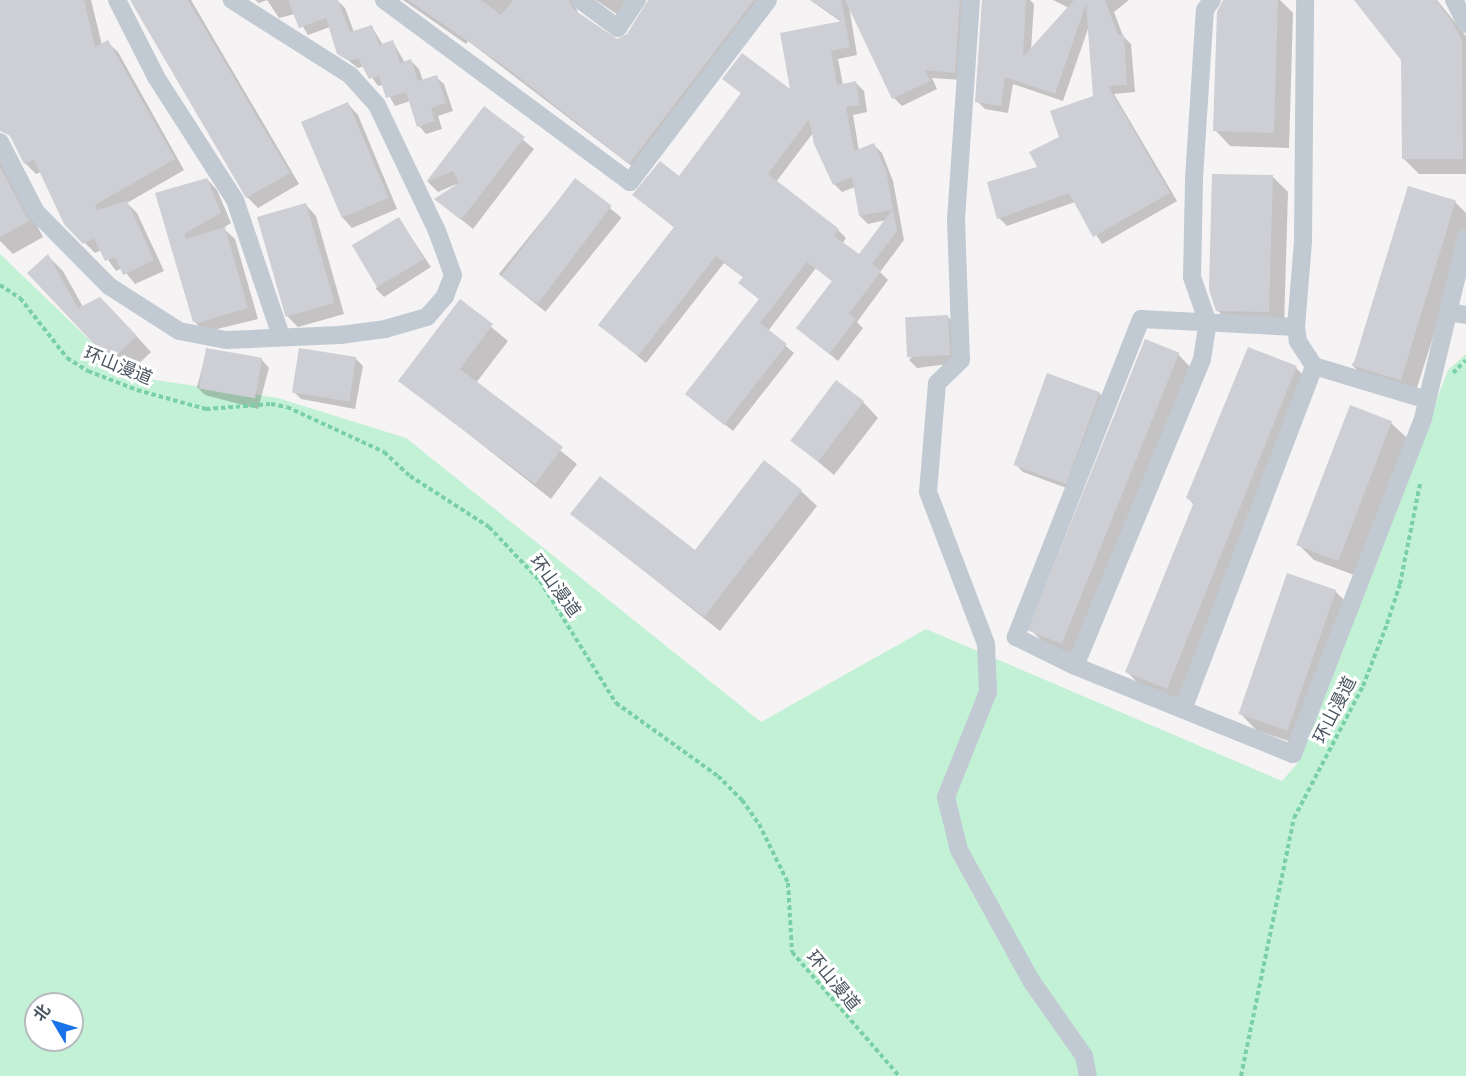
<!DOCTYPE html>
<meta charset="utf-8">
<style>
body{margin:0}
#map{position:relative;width:1466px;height:1076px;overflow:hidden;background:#f5f3f3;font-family:"Asap Condensed","Noto Sans SC",sans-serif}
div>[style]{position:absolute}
.green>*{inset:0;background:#c3f1d5}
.shadow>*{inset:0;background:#0003;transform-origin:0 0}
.building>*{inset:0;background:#cdcfd5;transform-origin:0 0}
.path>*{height:4px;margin-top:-2px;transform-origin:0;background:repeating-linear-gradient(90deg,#7ad0a6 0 4.5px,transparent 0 7.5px)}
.minor>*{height:18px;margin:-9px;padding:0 9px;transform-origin:9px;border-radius:9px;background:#c1cad2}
span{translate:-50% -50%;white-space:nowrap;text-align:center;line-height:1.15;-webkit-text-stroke:6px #fff;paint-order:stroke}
.street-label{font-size:18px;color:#4a5661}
.north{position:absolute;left:24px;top:992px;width:60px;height:60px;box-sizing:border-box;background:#fff;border:2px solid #b7bbc0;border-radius:50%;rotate:308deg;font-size:16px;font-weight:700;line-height:24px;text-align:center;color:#4a5661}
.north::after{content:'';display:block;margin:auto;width:21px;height:27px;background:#1a73e8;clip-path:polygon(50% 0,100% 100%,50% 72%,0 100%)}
</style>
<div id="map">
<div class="green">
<i style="clip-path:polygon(evenodd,0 254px,127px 376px,278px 398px,406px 438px,761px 722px,926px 629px,1282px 781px,1297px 764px,1448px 370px,1466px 354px,1466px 1076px,0 1076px,0 254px,36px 1004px,72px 1004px,72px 1040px,36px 1040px,36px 1004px)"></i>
</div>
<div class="shadow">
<i style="clip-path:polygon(0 0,91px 0,102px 45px,107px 42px,118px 52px,184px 170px,127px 203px,137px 213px,164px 271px,135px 284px,122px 268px,116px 271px,101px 250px,95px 253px,65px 223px,41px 172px,36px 174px,25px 163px,0 106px)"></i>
<i style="clip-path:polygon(133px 0,191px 0,299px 184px,258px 208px,247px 197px)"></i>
<i style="clip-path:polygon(255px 0,267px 0,259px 3px)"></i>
<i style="clip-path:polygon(267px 0,337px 0,345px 8px,354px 32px,372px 27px,383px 45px,393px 42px,405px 63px,411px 61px,419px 69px,423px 81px,436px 77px,444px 84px,453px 111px,438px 116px,442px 129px,426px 134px,419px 126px,410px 101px,395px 106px,383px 85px,378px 86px,364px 66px,358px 68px,339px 53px,330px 27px,308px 35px,295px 14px,279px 18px)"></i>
<i style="clip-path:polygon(403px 0,581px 0,576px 8px,579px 15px,617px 41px,628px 35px,649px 0,769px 0,638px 171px,468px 41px,466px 44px)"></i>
<i style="clip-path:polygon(596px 0,638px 0,624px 19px)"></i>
<i style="clip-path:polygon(evenodd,810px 0,975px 0,962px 80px,932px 78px,937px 89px,902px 106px,894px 98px,849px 6px,857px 55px,838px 59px,843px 85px,856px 83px,864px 91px,867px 112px,853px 115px,859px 151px,874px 145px,882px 153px,893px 181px,904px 240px,880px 272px,888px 280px,857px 322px,863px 328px,838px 361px,798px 328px,833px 282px,816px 268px,768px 331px,794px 353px,733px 431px,687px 394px,760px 300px,740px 283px,744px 278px,724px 263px,646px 363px,600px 325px,675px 228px,634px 195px,680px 178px,742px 94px,724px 79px,792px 93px,843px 23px,810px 0,813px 133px,834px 184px,842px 192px,855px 187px,860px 216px,868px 224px,886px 220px,859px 256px,842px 244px,846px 238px,838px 230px,776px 182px,813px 133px)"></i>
<i style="clip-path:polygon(984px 0,1030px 0,1034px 4px,1031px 50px,1069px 8px,1053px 0,1129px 0,1114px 12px,1123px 36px,1131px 44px,1135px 92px,1114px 94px,1177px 201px,1102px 244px,1075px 202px,1007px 226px,999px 218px,1094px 97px,1089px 26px,1063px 101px,1013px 84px,1008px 113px,985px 109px,977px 101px)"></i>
<i style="clip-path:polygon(1224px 0,1280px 0,1293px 13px,1289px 148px,1230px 146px,1215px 130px)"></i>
<i style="clip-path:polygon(1356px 0,1437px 0,1466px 36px,1466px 174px,1419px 174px,1403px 158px,1403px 60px)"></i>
<i style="clip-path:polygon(348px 104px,358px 115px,397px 209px,352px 228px,342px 217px)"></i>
<i style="clip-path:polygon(485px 108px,534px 149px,473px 229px,436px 199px,459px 183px,438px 192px,428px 182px)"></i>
<i style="clip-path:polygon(0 155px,43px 237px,13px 254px,0 241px)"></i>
<i style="clip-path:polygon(1273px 177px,1288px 192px,1284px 327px,1233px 326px,1217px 310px)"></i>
<i style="clip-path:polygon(207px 179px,217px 190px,231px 223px,223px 228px,235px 239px,258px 319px,205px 332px,194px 321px,157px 194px)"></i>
<i style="left:575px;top:180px;width:60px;height:121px;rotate:39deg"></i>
<i style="clip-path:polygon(1455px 202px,1466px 213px,1466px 233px,1415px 394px,1368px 380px,1352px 365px)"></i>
<i style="clip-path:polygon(306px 205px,316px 216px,344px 314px,298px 327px,288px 317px)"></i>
<i style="clip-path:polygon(399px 219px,431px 267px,384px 297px,376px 289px)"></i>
<i style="clip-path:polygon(48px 256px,63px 271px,83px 307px,116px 314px,151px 352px,127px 375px,30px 273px)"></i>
<i style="clip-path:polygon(460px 301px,508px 341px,476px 383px,577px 464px,551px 499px,400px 380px)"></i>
<i style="clip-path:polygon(948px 317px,955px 324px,957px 363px,917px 368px,909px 360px)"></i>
<i style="clip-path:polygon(207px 349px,262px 360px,269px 368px,258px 409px,205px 395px,197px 387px)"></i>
<i style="clip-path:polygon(1178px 354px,1193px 370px,1076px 661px,1048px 647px,1032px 631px)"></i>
<i style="clip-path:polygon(355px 358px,363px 366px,355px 409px,301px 399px,293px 391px)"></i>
<i style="clip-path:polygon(1296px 368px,1311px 383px,1183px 703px,1142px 687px,1126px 671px,1194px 505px,1188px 498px)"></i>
<i style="clip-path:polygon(1099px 393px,1107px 401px,1072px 490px,1023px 472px,1015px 464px)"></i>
<i style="clip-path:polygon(863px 402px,878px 418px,834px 475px,792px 440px)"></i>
<i style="clip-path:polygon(1391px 423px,1407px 438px,1354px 575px,1314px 560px,1298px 544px)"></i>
<i style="clip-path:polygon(801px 491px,817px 506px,720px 631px,572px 514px,696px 552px)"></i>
<i style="clip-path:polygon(1335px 591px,1351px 607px,1303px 746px,1256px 730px,1241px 714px)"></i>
</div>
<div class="building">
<i style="clip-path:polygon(0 0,84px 0,95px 47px,108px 40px,175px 159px,95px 205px,97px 210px,127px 201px,154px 260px,123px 275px,115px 257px,105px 261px,94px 238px,83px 244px,64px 224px,34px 160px,24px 164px,10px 136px,0 131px)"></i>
<i style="clip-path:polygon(130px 0,188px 0,290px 173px,246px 198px)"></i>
<i style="clip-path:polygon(288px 0,338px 0,350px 32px,372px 25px,379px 45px,393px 40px,400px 63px,411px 59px,418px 81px,437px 75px,446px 103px,431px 108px,435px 121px,417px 127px,406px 92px,386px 98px,379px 76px,369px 79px,358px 58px,349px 61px,337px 54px,326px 18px,299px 28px)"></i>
<i style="clip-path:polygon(408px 0,481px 0,501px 15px,513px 0,569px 0,573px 9px,617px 39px,627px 34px,648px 0,754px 0,629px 164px,511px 71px)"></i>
<i style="clip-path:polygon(evenodd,811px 0,841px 0,850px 47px,831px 51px,837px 85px,856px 81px,860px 105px,846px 107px,854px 151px,874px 143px,886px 171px,897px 231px,872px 264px,881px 271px,849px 314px,856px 319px,829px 354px,796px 328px,832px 281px,807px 262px,760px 323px,787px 344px,724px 425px,685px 394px,759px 299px,738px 283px,743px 277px,716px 256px,638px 356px,598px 325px,674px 227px,632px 195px,660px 161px,679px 176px,741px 93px,722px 79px,742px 53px,790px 89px,780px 33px,842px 21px,811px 0,809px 119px,814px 144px,833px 185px,852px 177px,859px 216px,892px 210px,859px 254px,834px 236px,839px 229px,768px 174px,809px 119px)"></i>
<i style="clip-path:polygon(845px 0,960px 0,955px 73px,925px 70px,930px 81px,892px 99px)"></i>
<i style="clip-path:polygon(982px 0,1026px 0,1023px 57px,1074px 0,1105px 0,1118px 35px,1124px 35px,1127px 85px,1108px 86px,1170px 193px,1093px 237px,1069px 193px,997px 219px,987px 182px,1037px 167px,1029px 152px,1059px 137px,1050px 111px,1093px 96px,1086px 4px,1055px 94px,1005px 77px,1001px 106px,975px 102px)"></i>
<i style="clip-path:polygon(1223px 0,1278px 0,1274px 133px,1213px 131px,1217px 12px)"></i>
<i style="clip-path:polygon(1354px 0,1436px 0,1451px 20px,1462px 40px,1463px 159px,1402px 159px,1401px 60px)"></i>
<i style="left:348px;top:102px;width:104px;height:51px;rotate:67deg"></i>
<i style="clip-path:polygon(484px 106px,525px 137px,461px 220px,434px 199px,459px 183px,453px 171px,426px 182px)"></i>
<i style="clip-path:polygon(0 167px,29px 221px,0 237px)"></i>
<i style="clip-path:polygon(1212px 174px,1273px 175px,1269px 312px,1216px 311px,1209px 290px)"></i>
<i style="clip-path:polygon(207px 178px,221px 213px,184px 234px,186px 239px,225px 227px,248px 308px,198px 323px,193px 322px,155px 193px)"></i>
<i style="left:575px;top:178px;width:46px;height:123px;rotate:37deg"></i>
<i style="left:1408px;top:186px;width:50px;height:188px;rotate:17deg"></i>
<i style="left:306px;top:203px;width:104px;height:51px;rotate:74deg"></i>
<i style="left:399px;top:217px;width:49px;height:55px;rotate:59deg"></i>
<i style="clip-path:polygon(48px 254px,78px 308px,100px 297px,137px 336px,110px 361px,27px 273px)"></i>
<i style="clip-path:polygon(460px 299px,493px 324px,460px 369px,563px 447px,535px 484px,398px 381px)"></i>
<i style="left:948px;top:315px;width:40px;height:43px;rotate:87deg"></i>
<i style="left:1145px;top:339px;width:37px;height:314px;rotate:22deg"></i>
<i style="clip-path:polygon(1248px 347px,1297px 366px,1167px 689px,1125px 672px,1194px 502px,1186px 498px)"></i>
<i style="left:206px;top:348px;width:57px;height:41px;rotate:10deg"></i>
<i style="left:299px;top:348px;width:58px;height:45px;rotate:9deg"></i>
<i style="left:1047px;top:373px;width:56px;height:98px;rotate:20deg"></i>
<i style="left:836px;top:380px;width:35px;height:76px;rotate:37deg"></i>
<i style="left:1350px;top:405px;width:45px;height:150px;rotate:21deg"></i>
<i style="clip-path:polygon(764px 460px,802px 490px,704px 617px,570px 514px,600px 476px,695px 550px)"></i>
<i style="left:1287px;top:573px;width:52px;height:149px;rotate:19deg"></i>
</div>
<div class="path">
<i style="left:0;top:285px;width:24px;rotate:33deg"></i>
<i style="left:20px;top:298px;width:76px;rotate:51.9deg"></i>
<i style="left:67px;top:358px;width:25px;rotate:32deg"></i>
<i style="left:88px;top:371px;width:53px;rotate:21.2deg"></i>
<i style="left:137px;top:390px;width:72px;rotate:15.4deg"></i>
<i style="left:206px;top:409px;width:65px;rotate:-4.4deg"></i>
<i style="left:271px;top:404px;width:16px;rotate:11deg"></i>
<i style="left:287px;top:407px;width:107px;rotate:24.9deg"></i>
<i style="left:384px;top:452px;width:35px;rotate:43deg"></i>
<i style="left:410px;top:476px;width:94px;rotate:32.8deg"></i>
<i style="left:489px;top:527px;width:74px;rotate:46.6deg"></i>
<i style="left:540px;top:581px;width:144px;rotate:58.1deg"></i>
<i style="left:616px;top:703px;width:125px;rotate:35.6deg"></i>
<i style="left:718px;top:776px;width:34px;rotate:45deg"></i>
<i style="left:742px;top:800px;width:29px;rotate:55deg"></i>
<i style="left:759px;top:824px;width:66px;rotate:63.8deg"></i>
<i style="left:788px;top:883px;width:69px;rotate:86.7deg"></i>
<i style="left:792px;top:952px;width:164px;rotate:49.2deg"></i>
<i style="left:1453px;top:373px;width:18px;rotate:-45deg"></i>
<i style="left:1241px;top:1076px;width:263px;rotate:-78.4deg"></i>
<i style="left:1294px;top:818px;width:149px;rotate:-62.4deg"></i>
<i style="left:1363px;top:686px;width:66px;rotate:-68.8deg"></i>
<i style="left:1387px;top:624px;width:42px;rotate:-72deg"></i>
<i style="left:1400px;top:584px;width:102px;rotate:-78.7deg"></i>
</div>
<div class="minor">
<i style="left:117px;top:0;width:86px;rotate:63.1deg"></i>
<i style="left:156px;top:77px;width:146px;rotate:57.3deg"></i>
<i style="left:235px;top:200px;width:144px;rotate:71.3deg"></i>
<i style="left:384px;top:0;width:306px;rotate:36.5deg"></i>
<i style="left:630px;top:182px;width:228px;rotate:-52.8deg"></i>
<i style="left:580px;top:0;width:47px;rotate:36.4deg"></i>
<i style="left:618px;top:28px;width:34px;rotate:-56deg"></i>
<i style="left:971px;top:0;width:220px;rotate:93.9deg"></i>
<i style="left:956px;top:219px;width:141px;rotate:88deg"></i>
<i style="left:961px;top:360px;width:33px;rotate:136deg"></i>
<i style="left:937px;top:383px;width:109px;rotate:94.7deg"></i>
<i style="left:928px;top:492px;width:163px;rotate:69.1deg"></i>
<i style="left:986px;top:644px;width:48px;rotate:87.6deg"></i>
<i style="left:988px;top:692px;width:113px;rotate:111.8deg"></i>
<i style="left:946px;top:797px;width:55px;rotate:76.2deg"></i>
<i style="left:959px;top:850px;width:151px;rotate:61.1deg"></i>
<i style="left:1032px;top:982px;width:90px;rotate:54.9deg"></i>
<i style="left:1084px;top:1056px;width:20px;rotate:79deg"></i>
<i style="left:1454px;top:0;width:27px;rotate:63deg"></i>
<i style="left:0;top:142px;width:79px;rotate:62.8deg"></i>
<i style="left:36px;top:212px;width:104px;rotate:45.4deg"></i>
<i style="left:109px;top:286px;width:83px;rotate:32.7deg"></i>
<i style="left:179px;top:331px;width:48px;rotate:10.8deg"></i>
<i style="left:226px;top:340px;width:114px;rotate:-2.5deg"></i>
<i style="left:340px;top:335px;width:45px;rotate:-7.6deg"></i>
<i style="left:385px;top:329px;width:44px;rotate:-15.9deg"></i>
<i style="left:427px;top:317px;width:28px;rotate:-49deg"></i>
<i style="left:445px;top:296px;width:22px;rotate:-69deg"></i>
<i style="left:453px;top:275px;width:47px;rotate:-110deg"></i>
<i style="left:437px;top:231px;width:140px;rotate:-115.5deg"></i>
<i style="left:377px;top:105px;width:40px;rotate:-132deg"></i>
<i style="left:350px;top:75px;width:140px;rotate:-147.6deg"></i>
<i style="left:1448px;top:312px;width:18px;rotate:9deg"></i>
<i style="left:1296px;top:327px;width:155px;rotate:-177deg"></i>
<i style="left:1141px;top:319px;width:342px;rotate:111.5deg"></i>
<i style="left:1016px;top:637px;width:66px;rotate:26.2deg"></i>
<i style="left:1075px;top:666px;width:235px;rotate:22deg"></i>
<i style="left:1293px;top:754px;width:360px;rotate:-68.8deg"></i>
<i style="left:1423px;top:418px;width:185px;rotate:-76.6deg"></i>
<i style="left:1314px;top:366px;width:118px;rotate:16.7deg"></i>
<i style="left:1075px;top:666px;width:332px;rotate:-67.5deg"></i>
<i style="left:1202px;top:359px;width:36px;rotate:-81deg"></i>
<i style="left:1208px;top:323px;width:49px;rotate:-109.2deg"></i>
<i style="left:1192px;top:277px;width:99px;rotate:-88.8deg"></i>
<i style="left:1194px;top:178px;width:168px;rotate:-86.3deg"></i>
<i style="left:1205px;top:10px;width:12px;rotate:-55deg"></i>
<i style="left:1184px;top:707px;width:365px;rotate:-69.1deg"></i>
<i style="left:1314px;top:366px;width:30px;rotate:-123deg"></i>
<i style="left:1298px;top:341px;width:14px;rotate:-98deg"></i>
<i style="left:1296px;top:327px;width:86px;rotate:-85.3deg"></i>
<i style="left:1303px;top:241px;width:241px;rotate:-89.5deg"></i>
</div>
<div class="street-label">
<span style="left:118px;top:366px;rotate:22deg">环山漫道</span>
<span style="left:555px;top:586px;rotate:54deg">环山漫道</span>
<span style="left:1335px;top:710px;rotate:-63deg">环山漫道</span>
<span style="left:833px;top:981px;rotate:50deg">环山漫道</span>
</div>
<div class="north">北</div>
</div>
